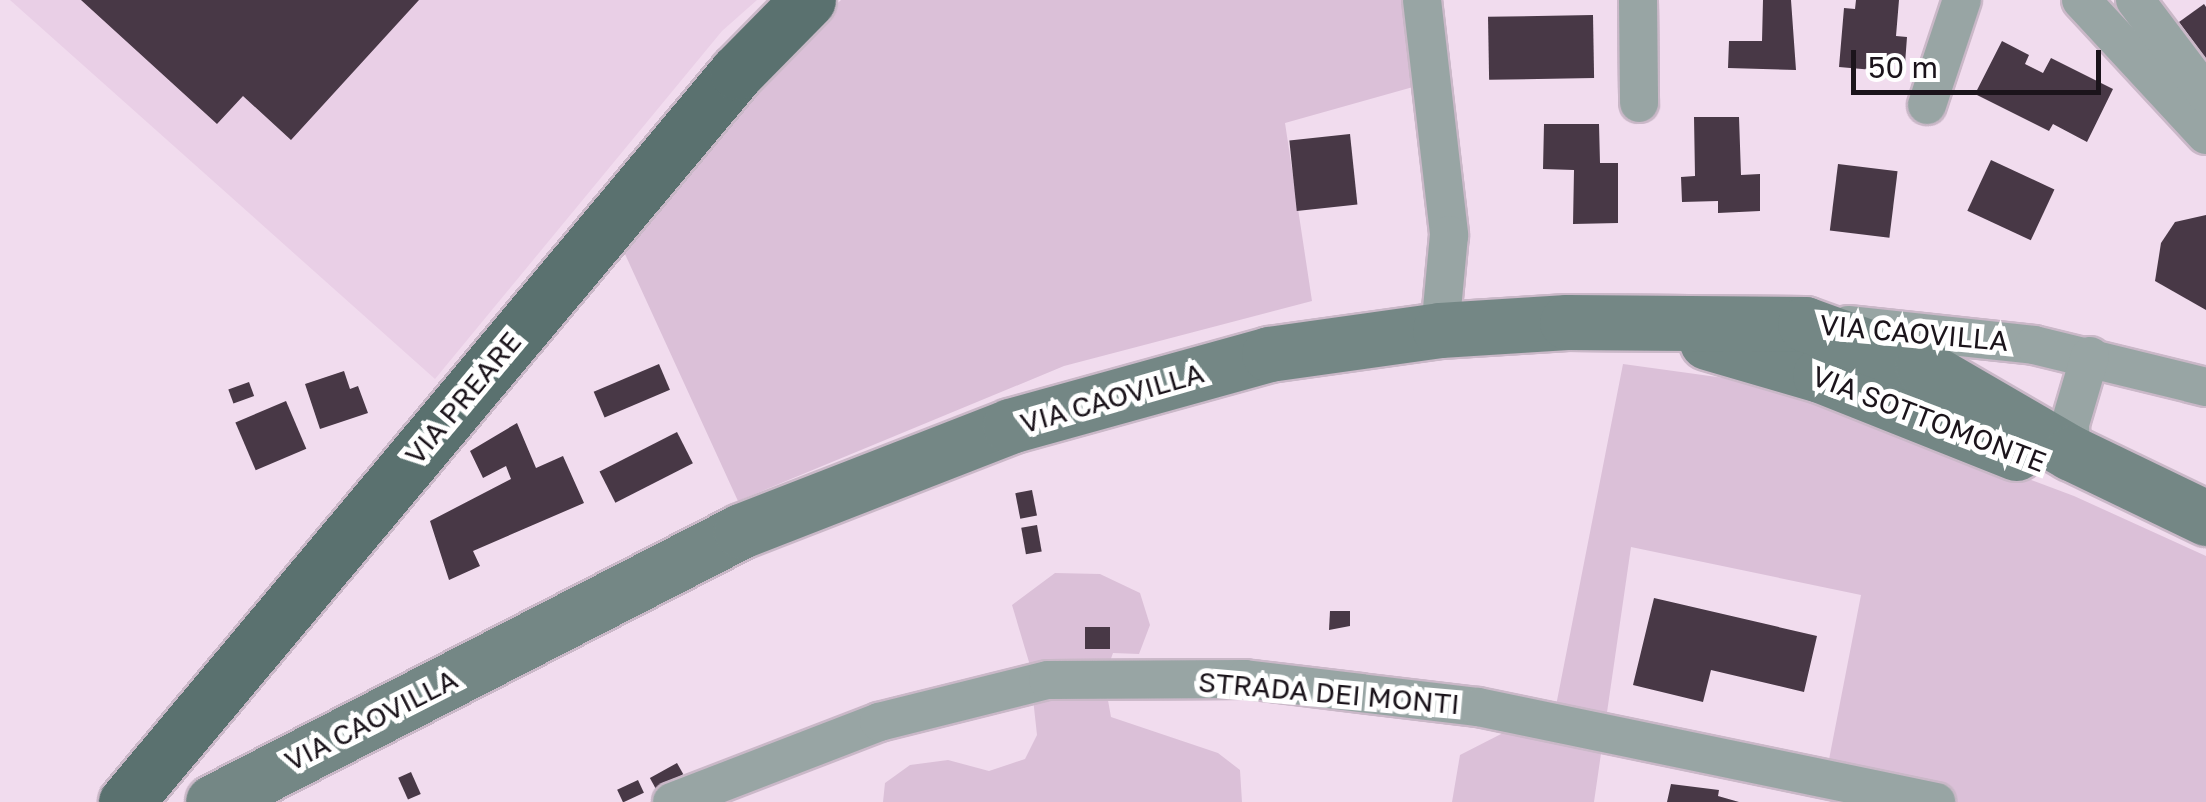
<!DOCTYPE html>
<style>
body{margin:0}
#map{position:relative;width:2206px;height:802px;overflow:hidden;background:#f1dcee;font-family:"Golos Text",sans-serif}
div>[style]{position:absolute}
.built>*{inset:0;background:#e9cfe6}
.green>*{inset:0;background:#dbc0d8}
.building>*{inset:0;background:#483846;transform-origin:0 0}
.roads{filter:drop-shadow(2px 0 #cab8c8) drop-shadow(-2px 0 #cab8c8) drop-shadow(0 2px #cab8c8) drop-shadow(0 -2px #cab8c8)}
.street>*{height:38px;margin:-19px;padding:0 19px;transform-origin:19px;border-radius:19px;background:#98a5a4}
.secondary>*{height:55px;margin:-27.5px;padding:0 27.5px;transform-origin:27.5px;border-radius:27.5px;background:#748785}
.primary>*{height:55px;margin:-27.5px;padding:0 27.5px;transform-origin:27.5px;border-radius:27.5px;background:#5a716f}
span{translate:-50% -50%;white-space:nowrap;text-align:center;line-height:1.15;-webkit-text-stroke:10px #fff;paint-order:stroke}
.street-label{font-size:28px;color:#1b141b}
.scale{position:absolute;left:1851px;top:50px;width:250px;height:45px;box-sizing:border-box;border:5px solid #1b141b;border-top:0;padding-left:12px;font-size:30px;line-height:35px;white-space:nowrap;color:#1b141b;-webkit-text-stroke:8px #fff;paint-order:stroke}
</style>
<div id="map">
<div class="built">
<i style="clip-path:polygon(10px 0,757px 0,722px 31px,435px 379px)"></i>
</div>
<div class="green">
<i style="clip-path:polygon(841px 0,1415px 0,1413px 87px,1285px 123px,1312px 301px,1064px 366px,738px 501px,619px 241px,775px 61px)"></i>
<i style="clip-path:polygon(1623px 364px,1739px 380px,1838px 408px,2074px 496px,2206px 556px,2206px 802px,1918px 802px,1825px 780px,1861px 595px,1631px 547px,1594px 802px,1452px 802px,1460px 755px,1538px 715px,1553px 721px)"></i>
<i style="clip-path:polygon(1055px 573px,1100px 574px,1140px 593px,1150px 625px,1139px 654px,1113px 653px,1104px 678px,1111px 717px,1218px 753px,1240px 770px,1242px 802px,883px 802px,885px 783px,910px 765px,948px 760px,989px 771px,1025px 759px,1037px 735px,1029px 662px,1012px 605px)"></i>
</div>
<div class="building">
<i style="clip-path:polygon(81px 0,419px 0,291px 140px,243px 96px,217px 124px)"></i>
<i style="clip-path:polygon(1763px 0,1791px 0,1796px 70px,1728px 68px,1729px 41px,1762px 41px)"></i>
<i style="clip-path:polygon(1856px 0,1899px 0,1896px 36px,1907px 37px,1905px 64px,1886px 63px,1885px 71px,1839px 67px,1844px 8px,1855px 9px)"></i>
<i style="clip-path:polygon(2204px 4px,2206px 7px,2206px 59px,2179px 22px)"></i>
<i style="left:1593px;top:15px;width:63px;height:105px;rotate:89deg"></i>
<i style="clip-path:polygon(2002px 41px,2029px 55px,2025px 64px,2043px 73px,2051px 58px,2113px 89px,2087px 142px,2053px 124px,2049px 131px,1975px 94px)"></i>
<i style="clip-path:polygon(1694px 117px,1739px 117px,1741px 175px,1760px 174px,1760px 211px,1718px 213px,1718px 201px,1682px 202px,1681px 177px,1695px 176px)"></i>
<i style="clip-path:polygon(1544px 124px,1599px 124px,1600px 163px,1618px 163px,1618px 223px,1573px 224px,1574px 170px,1543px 169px)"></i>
<i style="left:1350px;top:134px;width:71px;height:61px;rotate:84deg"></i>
<i style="left:1991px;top:160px;width:70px;height:56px;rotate:25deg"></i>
<i style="left:1838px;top:164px;width:60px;height:67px;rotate:7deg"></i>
<i style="clip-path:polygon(2206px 215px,2206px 310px,2155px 281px,2161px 243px,2175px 222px)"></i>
<i style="left:659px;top:364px;width:28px;height:71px;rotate:67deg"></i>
<i style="clip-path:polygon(344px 371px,350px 389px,358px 386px,368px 413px,320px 429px,305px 384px)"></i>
<i style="left:249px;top:382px;width:15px;height:22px;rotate:70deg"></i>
<i style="left:286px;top:401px;width:52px;height:55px;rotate:67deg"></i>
<i style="clip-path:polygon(517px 423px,536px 468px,563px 456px,584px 503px,473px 551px,480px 566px,449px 580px,430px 521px,511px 479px,506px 466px,483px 478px,470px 451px)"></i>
<i style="left:677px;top:432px;width:35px;height:87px;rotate:63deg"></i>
<i style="left:1032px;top:490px;width:26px;height:17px;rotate:79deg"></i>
<i style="left:1037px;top:525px;width:27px;height:16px;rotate:80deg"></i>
<i style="clip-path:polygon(1654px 598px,1817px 636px,1804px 692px,1711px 670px,1703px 702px,1633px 685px)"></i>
<i style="clip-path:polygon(1330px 611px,1350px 611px,1350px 626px,1329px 630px)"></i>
<i style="left:1085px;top:627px;width:25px;height:22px"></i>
<i style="left:677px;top:763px;width:13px;height:31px;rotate:61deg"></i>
<i style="left:411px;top:772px;width:24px;height:14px;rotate:66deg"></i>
<i style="left:638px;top:780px;width:14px;height:23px;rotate:65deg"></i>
<i style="clip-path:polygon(1671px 784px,1719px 790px,1718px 796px,1739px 802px,1667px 802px)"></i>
</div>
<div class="roads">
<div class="street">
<i style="left:1422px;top:0;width:237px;rotate:83.4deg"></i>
<i style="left:1449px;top:235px;width:95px;rotate:95.4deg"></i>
<i style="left:1638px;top:0;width:103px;rotate:89.4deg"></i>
<i style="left:2081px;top:0;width:184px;rotate:47.2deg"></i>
<i style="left:2135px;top:0;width:118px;rotate:52.9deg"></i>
<i style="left:1927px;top:105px;width:111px;rotate:-71.6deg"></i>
<i style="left:1848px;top:325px;width:187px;rotate:6.1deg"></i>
<i style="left:2034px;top:345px;width:177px;rotate:13.7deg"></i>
<i style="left:2071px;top:453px;width:29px;rotate:-92deg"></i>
<i style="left:2070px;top:424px;width:71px;rotate:-73.6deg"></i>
<i style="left:672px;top:802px;width:222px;rotate:-21.1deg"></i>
<i style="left:879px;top:722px;width:174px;rotate:-14deg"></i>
<i style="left:1048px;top:680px;width:197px;rotate:-0.3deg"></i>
<i style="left:1245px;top:679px;width:235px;rotate:6.9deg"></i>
<i style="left:1478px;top:707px;width:468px;rotate:11.7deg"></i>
</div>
<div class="secondary">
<i style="left:1707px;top:342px;width:118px;rotate:16.3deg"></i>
<i style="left:1820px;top:375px;width:211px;rotate:21.7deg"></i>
<i style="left:213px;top:802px;width:593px;rotate:-27.17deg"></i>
<i style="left:741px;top:531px;width:289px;rotate:-21.3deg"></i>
<i style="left:1010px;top:426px;width:269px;rotate:-15.5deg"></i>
<i style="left:1269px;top:354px;width:173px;rotate:-8deg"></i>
<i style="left:1440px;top:330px;width:127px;rotate:-3.6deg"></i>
<i style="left:1567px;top:322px;width:238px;rotate:0.5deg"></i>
<i style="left:1805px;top:324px;width:126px;rotate:20deg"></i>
<i style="left:1923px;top:367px;width:171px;rotate:30.2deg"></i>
<i style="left:2071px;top:453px;width:150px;rotate:25.7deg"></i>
</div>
<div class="primary">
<i style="left:126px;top:802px;width:952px;rotate:-50.07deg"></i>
<i style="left:737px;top:72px;width:101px;rotate:-45.4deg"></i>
</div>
</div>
<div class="street-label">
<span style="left:1914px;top:333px;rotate:5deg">VIA CAOVILLA</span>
<span style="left:463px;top:398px;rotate:-50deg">VIA PREARE</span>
<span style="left:1112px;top:398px;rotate:-16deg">VIA CAOVILLA</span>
<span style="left:1929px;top:419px;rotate:21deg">VIA SOTTOMONTE</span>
<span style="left:1329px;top:693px;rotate:5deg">STRADA DEI MONTI</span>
<span style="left:371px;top:720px;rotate:-27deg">VIA CAOVILLA</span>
</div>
<div class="scale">50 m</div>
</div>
